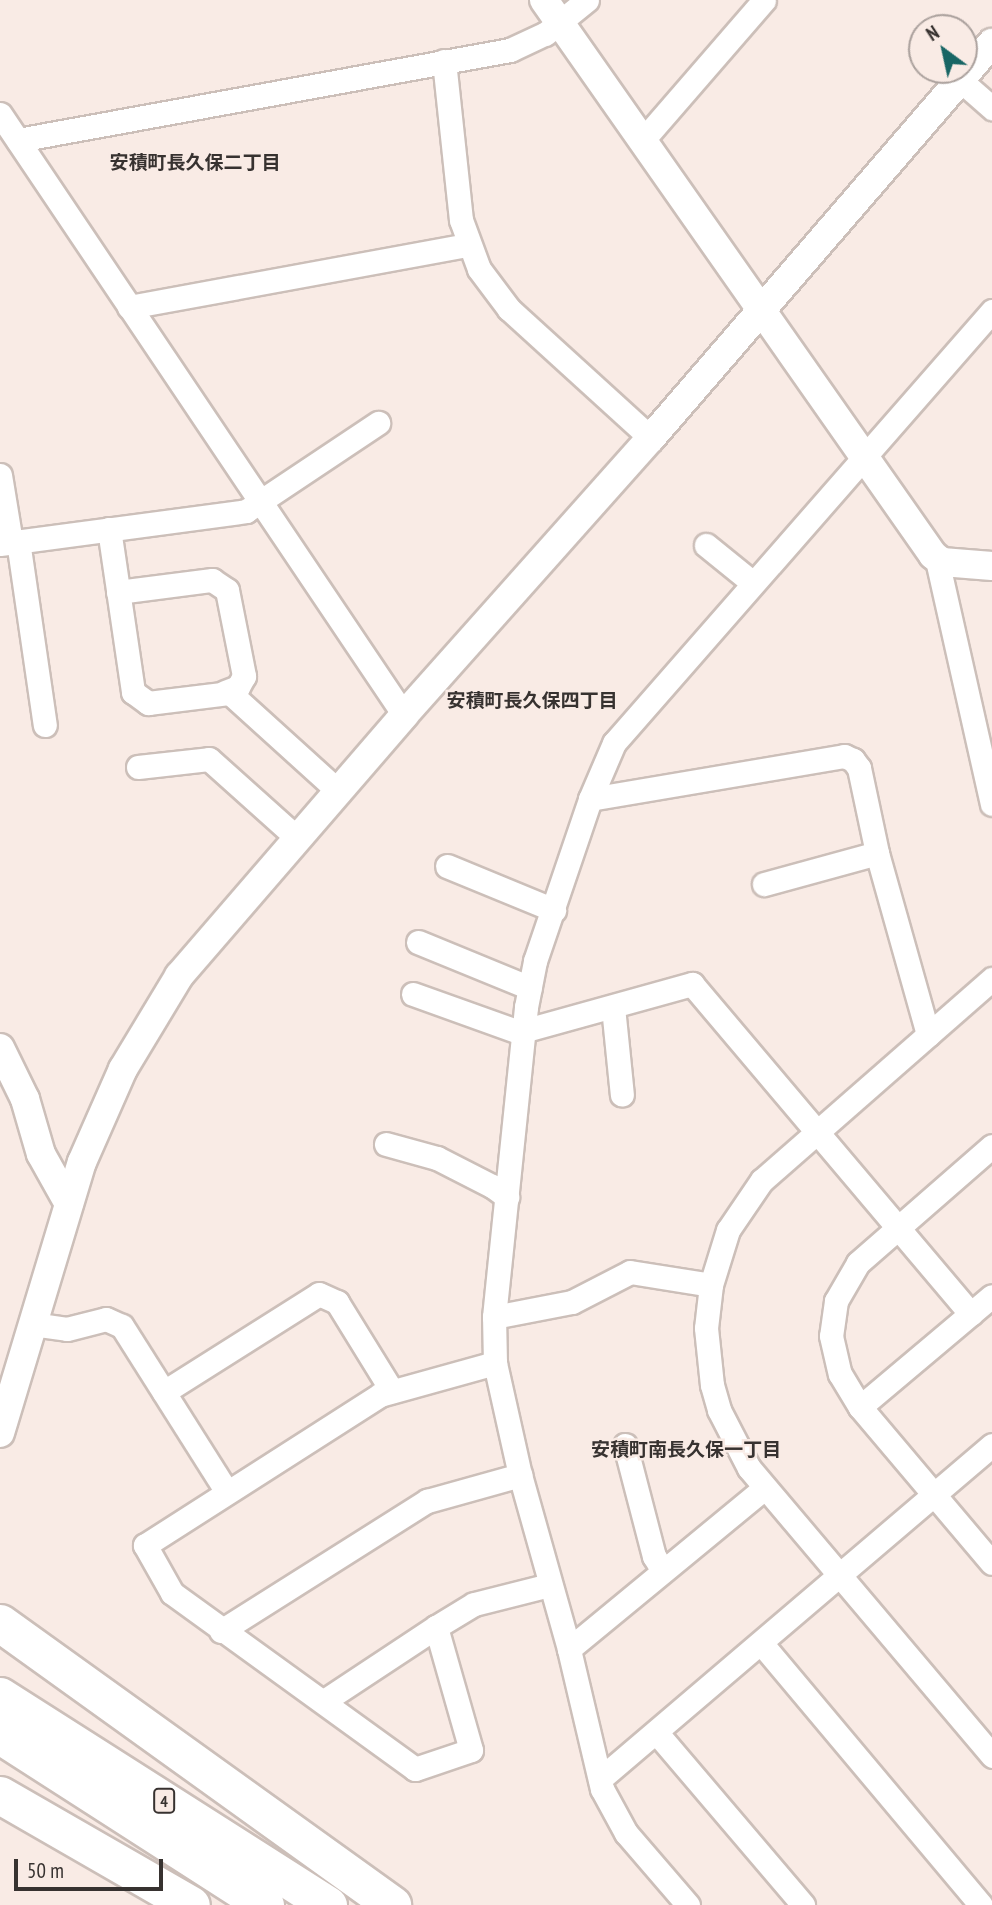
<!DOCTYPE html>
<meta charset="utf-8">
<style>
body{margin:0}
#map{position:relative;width:992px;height:1905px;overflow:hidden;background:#f9ebe5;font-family:"PT Sans Narrow","Noto Sans JP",sans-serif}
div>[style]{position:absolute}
.roads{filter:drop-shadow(2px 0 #ccbfb9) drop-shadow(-2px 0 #ccbfb9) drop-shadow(0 2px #ccbfb9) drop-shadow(0 -2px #ccbfb9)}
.minor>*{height:23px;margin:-11.5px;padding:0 11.5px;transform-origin:11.5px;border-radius:11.5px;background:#fff}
.tertiary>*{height:28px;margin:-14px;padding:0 14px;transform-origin:14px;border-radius:14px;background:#fff}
.trunk>*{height:37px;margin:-18.5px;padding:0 18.5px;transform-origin:18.5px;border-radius:18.5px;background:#fff}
span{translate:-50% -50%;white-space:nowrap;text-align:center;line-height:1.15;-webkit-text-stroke:5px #f9ebe5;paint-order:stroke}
.shield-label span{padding:2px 5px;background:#f9ebe5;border:2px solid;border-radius:5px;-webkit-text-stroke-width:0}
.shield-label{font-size:16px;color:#373230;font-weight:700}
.neighbourhood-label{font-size:19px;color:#373230;font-weight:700}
.north{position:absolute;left:908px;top:14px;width:70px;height:70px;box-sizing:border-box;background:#f9ebe5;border:2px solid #aba19d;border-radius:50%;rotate:327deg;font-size:19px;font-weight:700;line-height:28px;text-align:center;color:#373230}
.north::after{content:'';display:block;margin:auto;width:24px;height:32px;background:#186665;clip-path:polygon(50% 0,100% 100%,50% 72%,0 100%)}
.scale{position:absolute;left:14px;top:1859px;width:149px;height:32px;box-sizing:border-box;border:4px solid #373230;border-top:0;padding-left:9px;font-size:21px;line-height:24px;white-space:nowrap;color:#373230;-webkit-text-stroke:5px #f9ebe5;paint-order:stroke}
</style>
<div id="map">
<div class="roads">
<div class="minor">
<i style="left:444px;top:61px;width:160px;rotate:83.9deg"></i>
<i style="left:461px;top:220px;width:52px;rotate:69.8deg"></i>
<i style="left:479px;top:269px;width:50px;rotate:53.1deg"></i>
<i style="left:509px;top:309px;width:192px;rotate:42.3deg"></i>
<i style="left:960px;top:80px;width:43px;rotate:41.2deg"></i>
<i style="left:0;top:114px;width:724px;rotate:56.09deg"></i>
<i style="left:18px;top:140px;width:500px;rotate:-10.37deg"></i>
<i style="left:510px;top:50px;width:38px;rotate:-25deg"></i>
<i style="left:545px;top:34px;width:54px;rotate:-39deg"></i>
<i style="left:642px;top:141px;width:186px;rotate:-49.1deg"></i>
<i style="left:129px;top:307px;width:345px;rotate:-10.4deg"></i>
<i style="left:0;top:475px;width:68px;rotate:80.7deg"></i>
<i style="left:109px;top:529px;width:165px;rotate:81.6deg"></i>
<i style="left:133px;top:692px;width:19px;rotate:36deg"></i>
<i style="left:148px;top:703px;width:83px;rotate:-7deg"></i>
<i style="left:230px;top:693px;width:146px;rotate:42.2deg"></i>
<i style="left:18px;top:541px;width:186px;rotate:81.7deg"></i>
<i style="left:0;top:544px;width:248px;rotate:-7.6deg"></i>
<i style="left:246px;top:511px;width:159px;rotate:-33.7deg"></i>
<i style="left:706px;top:545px;width:60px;rotate:39deg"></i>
<i style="left:937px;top:560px;width:250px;rotate:77.3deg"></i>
<i style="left:118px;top:592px;width:95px;rotate:-7.3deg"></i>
<i style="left:212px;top:580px;width:18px;rotate:34deg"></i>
<i style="left:227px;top:590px;width:88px;rotate:78.8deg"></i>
<i style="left:244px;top:676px;width:13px;rotate:119deg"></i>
<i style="left:238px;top:687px;width:14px;rotate:159deg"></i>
<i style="left:138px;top:767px;width:71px;rotate:-6.4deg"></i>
<i style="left:209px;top:759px;width:118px;rotate:41.9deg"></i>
<i style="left:590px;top:799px;width:258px;rotate:-9.6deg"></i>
<i style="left:844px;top:756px;width:10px;rotate:24deg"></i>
<i style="left:853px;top:760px;width:10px;rotate:53deg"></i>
<i style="left:859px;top:768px;width:87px;rotate:78deg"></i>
<i style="left:877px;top:853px;width:189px;rotate:74.3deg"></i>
<i style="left:447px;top:866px;width:116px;rotate:22.4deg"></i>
<i style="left:764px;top:884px;width:117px;rotate:-15.3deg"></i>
<i style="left:418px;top:942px;width:121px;rotate:22.3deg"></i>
<i style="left:992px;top:979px;width:305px;rotate:138.8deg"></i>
<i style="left:762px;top:1180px;width:60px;rotate:124.2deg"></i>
<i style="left:728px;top:1230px;width:58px;rotate:107.2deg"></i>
<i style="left:711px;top:1285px;width:43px;rotate:96.6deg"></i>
<i style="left:706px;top:1328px;width:57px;rotate:84deg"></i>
<i style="left:712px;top:1385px;width:26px;rotate:74deg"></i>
<i style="left:719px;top:1410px;width:65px;rotate:62.7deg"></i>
<i style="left:749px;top:1468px;width:377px;rotate:49.8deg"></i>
<i style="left:413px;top:994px;width:113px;rotate:19.7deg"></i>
<i style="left:519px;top:1032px;width:180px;rotate:-15.5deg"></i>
<i style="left:692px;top:984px;width:432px;rotate:49.8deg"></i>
<i style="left:613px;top:1007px;width:88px;rotate:84.2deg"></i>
<i style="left:386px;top:1144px;width:53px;rotate:15.4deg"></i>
<i style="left:437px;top:1158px;width:62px;rotate:27deg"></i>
<i style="left:492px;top:1186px;width:19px;rotate:36deg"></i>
<i style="left:992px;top:1146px;width:178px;rotate:138.9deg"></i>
<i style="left:858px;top:1263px;width:44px;rotate:120.1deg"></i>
<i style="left:836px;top:1301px;width:35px;rotate:98deg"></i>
<i style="left:831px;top:1336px;width:39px;rotate:77deg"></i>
<i style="left:840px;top:1374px;width:39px;rotate:59deg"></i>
<i style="left:860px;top:1407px;width:204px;rotate:49.8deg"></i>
<i style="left:494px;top:1317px;width:79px;rotate:-10.9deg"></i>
<i style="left:572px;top:1302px;width:65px;rotate:-27.3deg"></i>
<i style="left:630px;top:1272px;width:82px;rotate:9.1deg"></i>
<i style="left:32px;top:1324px;width:35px;rotate:8deg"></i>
<i style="left:67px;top:1329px;width:40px;rotate:-14.4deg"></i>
<i style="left:106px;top:1319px;width:17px;rotate:24deg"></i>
<i style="left:122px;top:1326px;width:196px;rotate:57.7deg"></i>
<i style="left:495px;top:1363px;width:119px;rotate:164.5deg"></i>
<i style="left:380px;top:1395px;width:279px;rotate:147.4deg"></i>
<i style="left:145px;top:1545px;width:55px;rotate:60.6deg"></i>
<i style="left:172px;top:1593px;width:300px;rotate:35.9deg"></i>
<i style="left:415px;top:1769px;width:59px;rotate:-18.7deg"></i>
<i style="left:471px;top:1750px;width:128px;rotate:-105.9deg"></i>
<i style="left:436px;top:1627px;width:44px;rotate:-31.2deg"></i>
<i style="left:474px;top:1604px;width:77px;rotate:-14.2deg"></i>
<i style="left:164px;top:1392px;width:183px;rotate:-32.3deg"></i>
<i style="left:319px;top:1294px;width:20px;rotate:24deg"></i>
<i style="left:337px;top:1302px;width:105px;rotate:58.3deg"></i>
<i style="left:860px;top:1407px;width:172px;rotate:-40.1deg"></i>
<i style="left:625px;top:1445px;width:115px;rotate:75.4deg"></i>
<i style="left:654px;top:1556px;width:17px;rotate:59deg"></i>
<i style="left:221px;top:1631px;width:244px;rotate:-32.3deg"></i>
<i style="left:427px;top:1501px;width:97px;rotate:-15.6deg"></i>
<i style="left:761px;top:1643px;width:342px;rotate:50deg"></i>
<i style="left:569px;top:1649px;width:253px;rotate:-39.5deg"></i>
<i style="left:324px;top:1701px;width:134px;rotate:-33.5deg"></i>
<i style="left:656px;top:1732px;width:227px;rotate:49.6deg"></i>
<i style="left:600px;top:1779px;width:515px;rotate:-40.43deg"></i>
<i style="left:688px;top:1905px;width:95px;rotate:-130.7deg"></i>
<i style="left:626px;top:1833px;width:50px;rotate:-118.6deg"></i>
<i style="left:602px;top:1789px;width:144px;rotate:-103.3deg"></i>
<i style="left:569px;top:1649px;width:181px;rotate:-105.7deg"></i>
<i style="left:520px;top:1475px;width:115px;rotate:-102.6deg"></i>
<i style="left:495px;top:1363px;width:46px;rotate:-91.2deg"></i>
<i style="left:494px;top:1317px;width:312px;rotate:-84.1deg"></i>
<i style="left:526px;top:1007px;width:47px;rotate:-78.9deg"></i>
<i style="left:535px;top:961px;width:171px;rotate:-71.2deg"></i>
<i style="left:590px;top:799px;width:61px;rotate:-66.8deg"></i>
<i style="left:614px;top:743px;width:574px;rotate:-48.81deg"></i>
</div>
<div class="tertiary">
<i style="left:544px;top:0;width:678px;rotate:54.97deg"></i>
<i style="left:933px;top:555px;width:11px;rotate:38deg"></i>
<i style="left:942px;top:562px;width:50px;rotate:4.6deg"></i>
<i style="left:0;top:1048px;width:57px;rotate:63.9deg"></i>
<i style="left:25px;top:1099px;width:57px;rotate:73.8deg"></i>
<i style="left:41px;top:1154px;width:57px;rotate:60.8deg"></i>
<i style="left:0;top:1433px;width:283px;rotate:-73.2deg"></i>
<i style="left:82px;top:1162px;width:102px;rotate:-66.2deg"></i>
<i style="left:123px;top:1069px;width:109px;rotate:-58.9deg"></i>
<i style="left:179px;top:976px;width:345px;rotate:-49.2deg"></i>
<i style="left:404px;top:715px;width:371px;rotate:-48.3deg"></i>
<i style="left:651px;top:438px;width:522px;rotate:-49.2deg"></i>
</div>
<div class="trunk">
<i style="left:0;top:1623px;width:483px;rotate:35.7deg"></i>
<i style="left:0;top:1696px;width:389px;rotate:32.5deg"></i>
<i style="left:0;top:1735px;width:315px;rotate:32.7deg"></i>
<i style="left:0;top:1795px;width:220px;rotate:29.9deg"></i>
</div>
</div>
<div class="shield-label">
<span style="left:164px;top:1801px">4</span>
</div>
<div class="neighbourhood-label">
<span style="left:195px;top:163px">安積町長久保二丁目</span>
<span style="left:532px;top:701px">安積町長久保四丁目</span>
<span style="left:686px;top:1450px">安積町南長久保一丁目</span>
</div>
<div class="north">N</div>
<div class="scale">50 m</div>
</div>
